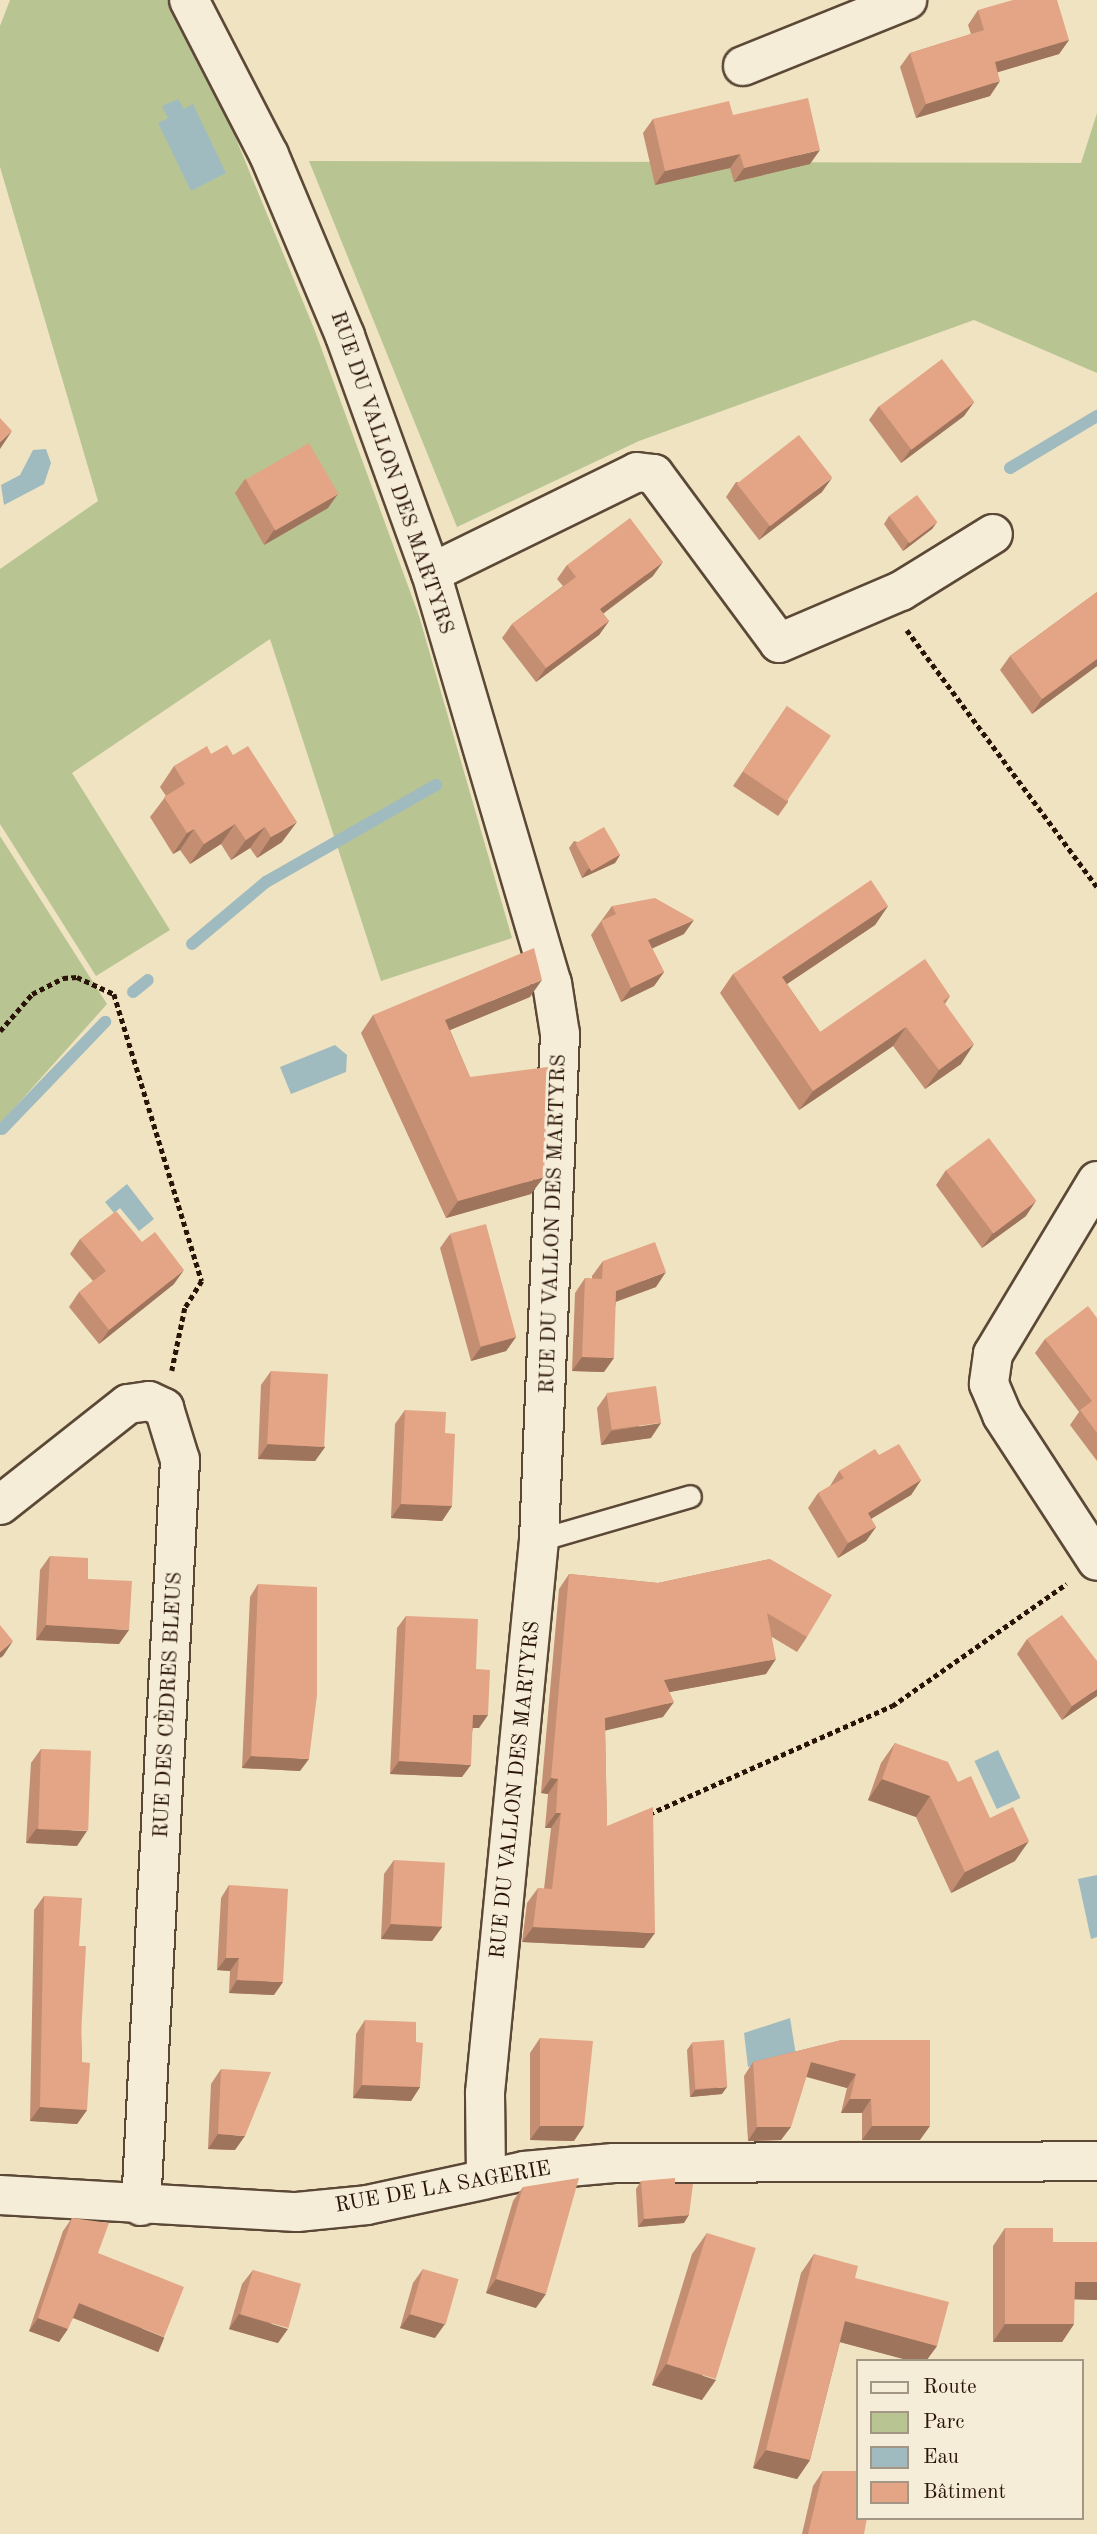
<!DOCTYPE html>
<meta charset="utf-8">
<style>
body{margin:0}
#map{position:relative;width:1097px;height:2534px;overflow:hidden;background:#efe3c1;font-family:"Old Standard TT",serif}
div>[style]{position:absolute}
.green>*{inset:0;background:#b9c493}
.water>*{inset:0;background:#a0bbbf;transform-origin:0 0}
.stream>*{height:12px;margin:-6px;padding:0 6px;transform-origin:6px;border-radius:6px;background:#a0bbbf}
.path>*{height:4.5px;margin-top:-2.25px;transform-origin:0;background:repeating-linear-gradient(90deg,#2a1408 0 5px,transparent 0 8.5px)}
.roads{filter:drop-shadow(2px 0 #5b4836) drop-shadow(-2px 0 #5b4836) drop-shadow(0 2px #5b4836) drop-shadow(0 -2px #5b4836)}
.service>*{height:21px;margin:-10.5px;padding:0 10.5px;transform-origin:10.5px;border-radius:10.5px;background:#f5edd7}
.minor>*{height:38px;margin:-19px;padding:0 19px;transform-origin:19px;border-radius:19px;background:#f5edd7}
.tertiary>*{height:38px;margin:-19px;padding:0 19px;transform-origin:19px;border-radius:19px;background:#f5edd7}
.wall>*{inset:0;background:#c38e72}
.shaded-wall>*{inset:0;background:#9f745d;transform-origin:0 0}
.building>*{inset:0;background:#e3a585;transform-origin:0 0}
span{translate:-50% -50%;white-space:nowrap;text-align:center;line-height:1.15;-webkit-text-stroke:6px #f5edd7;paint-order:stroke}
.street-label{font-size:21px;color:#2a1408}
.legend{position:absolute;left:856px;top:2359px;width:228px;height:161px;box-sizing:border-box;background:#f5edd7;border:2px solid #a49684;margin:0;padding:9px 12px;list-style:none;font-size:21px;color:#2a1408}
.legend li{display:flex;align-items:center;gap:14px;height:35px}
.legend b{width:35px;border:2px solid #a49684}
</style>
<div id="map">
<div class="green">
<i style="clip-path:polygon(10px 0,179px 0,315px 331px,419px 616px,512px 938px,381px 981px,270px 639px,72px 773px,170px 930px,96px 976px,0 824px,0 569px,98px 501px,0 167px,0 26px)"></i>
<i style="clip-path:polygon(1097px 113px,1097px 373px,974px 320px,639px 441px,457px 527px,309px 161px,1081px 163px)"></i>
<i style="clip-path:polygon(0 836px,107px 1004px,0 1124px)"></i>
</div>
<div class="water">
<i style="clip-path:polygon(178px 99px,184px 109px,193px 104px,226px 173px,191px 191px,158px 123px,168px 118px,162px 106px)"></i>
<i style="clip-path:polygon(46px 449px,51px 463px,44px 484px,4px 505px,1px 485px,20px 475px,33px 450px)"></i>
<i style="clip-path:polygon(335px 1045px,347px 1055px,346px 1072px,291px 1094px,280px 1067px)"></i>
<i style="clip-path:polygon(127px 1184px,154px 1219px,139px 1231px,120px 1208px,114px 1213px,105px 1202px)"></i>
<i style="left:998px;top:1750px;width:53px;height:26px;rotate:65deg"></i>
<i style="clip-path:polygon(1097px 1875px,1097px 1937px,1091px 1939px,1078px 1879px)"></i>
<i style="clip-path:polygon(790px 2018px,796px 2055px,748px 2067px,744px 2033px)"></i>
</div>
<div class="stream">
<i style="left:1010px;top:468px;width:101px;rotate:-30.9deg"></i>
<i style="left:192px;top:944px;width:97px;rotate:-40deg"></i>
<i style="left:266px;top:882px;width:196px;rotate:-29.7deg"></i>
<i style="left:133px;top:992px;width:19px;rotate:-39deg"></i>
<i style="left:2px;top:1129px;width:149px;rotate:-46.1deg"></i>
</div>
<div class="path">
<i style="left:907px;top:630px;width:320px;rotate:53.5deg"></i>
<i style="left:0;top:1031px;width:49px;rotate:-49.1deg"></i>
<i style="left:32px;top:994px;width:35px;rotate:-27deg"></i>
<i style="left:63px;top:978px;width:14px;rotate:-4deg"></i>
<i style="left:77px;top:977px;width:41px;rotate:24.7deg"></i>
<i style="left:114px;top:994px;width:300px;rotate:73deg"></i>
<i style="left:202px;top:1281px;width:32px;rotate:122deg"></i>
<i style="left:185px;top:1308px;width:64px;rotate:101.7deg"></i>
<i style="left:649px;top:1814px;width:266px;rotate:-24deg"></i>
<i style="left:892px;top:1706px;width:213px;rotate:-35deg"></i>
</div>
<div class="roads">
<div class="service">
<i style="left:539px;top:1540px;width:157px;rotate:-16.2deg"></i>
</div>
<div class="minor">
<i style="left:189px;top:0;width:174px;rotate:62.7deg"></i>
<i style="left:269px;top:155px;width:196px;rotate:67.2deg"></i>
<i style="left:345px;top:336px;width:252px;rotate:70.1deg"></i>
<i style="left:431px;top:573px;width:427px;rotate:73.6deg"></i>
<i style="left:552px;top:983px;width:52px;rotate:81.1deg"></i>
<i style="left:560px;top:1034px;width:506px;rotate:92.38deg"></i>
<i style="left:539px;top:1540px;width:556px;rotate:95.58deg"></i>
<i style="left:485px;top:2093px;width:84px;rotate:89.3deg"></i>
<i style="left:743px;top:66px;width:177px;rotate:-21.9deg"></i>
<i style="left:431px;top:573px;width:229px;rotate:-26.1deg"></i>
<i style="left:637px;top:472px;width:17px;rotate:7deg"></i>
<i style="left:654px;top:474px;width:210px;rotate:53.5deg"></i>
<i style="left:779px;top:643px;width:133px;rotate:-23.1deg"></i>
<i style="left:901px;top:591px;width:108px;rotate:-31.8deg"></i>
<i style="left:1097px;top:1181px;width:202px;rotate:121deg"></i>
<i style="left:993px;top:1354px;width:30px;rotate:98deg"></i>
<i style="left:989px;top:1384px;width:34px;rotate:67deg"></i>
<i style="left:1002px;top:1415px;width:174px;rotate:56.9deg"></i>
<i style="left:0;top:1505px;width:163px;rotate:-38.3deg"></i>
<i style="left:128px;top:1404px;width:21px;rotate:-8deg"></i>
<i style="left:149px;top:1401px;width:17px;rotate:25deg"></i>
<i style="left:164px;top:1408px;width:54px;rotate:72.9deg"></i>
<i style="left:180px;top:1460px;width:747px;rotate:92.99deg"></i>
</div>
<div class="tertiary">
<i style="left:0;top:2195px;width:297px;rotate:3.3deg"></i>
<i style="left:297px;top:2212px;width:70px;rotate:-5.7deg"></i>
<i style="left:367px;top:2205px;width:161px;rotate:-12.2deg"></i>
<i style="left:524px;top:2171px;width:90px;rotate:-5.1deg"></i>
<i style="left:614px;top:2163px;width:483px;rotate:-0.2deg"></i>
</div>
</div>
<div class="wall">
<i style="clip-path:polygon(978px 10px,1069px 40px,1059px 54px,998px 72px,990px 96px,916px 118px,900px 67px,910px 53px,971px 34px,968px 25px)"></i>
<i style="clip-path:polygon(733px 115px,810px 164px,734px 182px,730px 168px,655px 185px,643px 133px,653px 119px)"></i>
<i style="clip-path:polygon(974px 402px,964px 416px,901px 463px,869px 420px,879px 406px)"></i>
<i style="clip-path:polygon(245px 479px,328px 508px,264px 545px,235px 493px)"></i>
<i style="clip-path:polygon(736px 482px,822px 492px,759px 540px,726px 497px)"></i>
<i style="clip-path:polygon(889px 516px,937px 522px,932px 529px,903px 551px,884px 524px)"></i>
<i style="clip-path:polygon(567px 565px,653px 576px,603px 614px,609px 621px,599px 635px,536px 682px,502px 638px,512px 624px,563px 586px,557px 579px)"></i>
<i style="clip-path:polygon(1097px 592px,1097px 666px,1032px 714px,1000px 670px,1010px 656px)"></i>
<i style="clip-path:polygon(787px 706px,788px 802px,778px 816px,733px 786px)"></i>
<i style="clip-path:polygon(211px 754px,282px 842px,257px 858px,250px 848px,231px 860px,221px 844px,190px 864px,180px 850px,173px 854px,150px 817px,166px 796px,160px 787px,174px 766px)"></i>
<i style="clip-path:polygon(574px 841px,620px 855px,615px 863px,582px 878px,569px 848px)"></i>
<i style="clip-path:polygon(612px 906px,684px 934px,652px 948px,664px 972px,654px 986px,621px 1002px,591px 935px)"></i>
<i style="clip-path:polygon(888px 906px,875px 925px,787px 984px,820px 1032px,950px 996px,945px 1004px,961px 1064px,925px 1089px,893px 1046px,799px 1110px,720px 993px,733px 974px)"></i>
<i style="clip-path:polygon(530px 997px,450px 1030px,470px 1077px,531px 1194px,446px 1218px,361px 1033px,373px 1015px)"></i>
<i style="clip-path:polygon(946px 1170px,1026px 1216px,982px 1248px,936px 1185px)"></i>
<i style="clip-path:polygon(450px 1234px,516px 1337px,506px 1351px,471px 1361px,440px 1248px)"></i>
<i style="clip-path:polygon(80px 1239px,142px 1242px,174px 1284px,99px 1344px,69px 1307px,79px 1292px,93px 1281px,70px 1254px)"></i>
<i style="clip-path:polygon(603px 1261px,656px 1287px,616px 1302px,604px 1372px,572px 1371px,575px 1293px,585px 1278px,592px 1279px,592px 1276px)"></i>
<i style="clip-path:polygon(1097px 1318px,1097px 1461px,1070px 1425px,1079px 1412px,1035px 1353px,1045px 1339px)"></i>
<i style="clip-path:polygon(271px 1371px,325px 1447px,315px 1461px,258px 1459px,261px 1385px)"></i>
<i style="clip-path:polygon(607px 1394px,651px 1438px,601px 1445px,597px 1408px)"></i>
<i style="clip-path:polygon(405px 1410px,445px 1433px,452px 1506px,442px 1521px,391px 1518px,395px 1424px)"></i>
<i style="clip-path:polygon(879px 1455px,921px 1480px,911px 1495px,871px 1519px,876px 1527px,866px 1541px,838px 1558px,808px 1508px,818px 1493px,830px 1486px,839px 1471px)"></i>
<i style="clip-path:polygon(50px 1556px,88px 1579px,119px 1644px,36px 1640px,40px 1570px)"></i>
<i style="clip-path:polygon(770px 1559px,807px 1637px,797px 1652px,772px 1637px,766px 1674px,669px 1692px,663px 1717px,605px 1730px,607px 1826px,644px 1948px,522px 1942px,527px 1903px,538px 1888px,544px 1889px,551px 1828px,545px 1828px,548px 1794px,541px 1793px,559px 1589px,569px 1574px,658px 1583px)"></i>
<i style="clip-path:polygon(258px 1584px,300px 1771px,242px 1768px,250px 1597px)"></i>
<i style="clip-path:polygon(406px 1616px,476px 1669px,479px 1728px,473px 1728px,462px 1777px,390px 1774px,397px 1628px)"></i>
<i style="clip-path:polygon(1027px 1639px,1097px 1696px,1062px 1720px,1017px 1654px)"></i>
<i style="clip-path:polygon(895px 1743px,958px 1782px,990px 1818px,1015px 1861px,951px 1893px,916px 1817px,868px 1800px,881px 1763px)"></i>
<i style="clip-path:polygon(41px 1749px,77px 1846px,26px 1843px,31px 1763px)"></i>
<i style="clip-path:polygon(394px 1860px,442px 1927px,432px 1941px,381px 1939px,384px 1874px)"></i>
<i style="clip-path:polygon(229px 1885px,274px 1995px,229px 1993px,230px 1971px,217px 1970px,221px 1898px)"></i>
<i style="clip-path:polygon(44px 1896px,79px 1946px,82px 2062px,87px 2110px,77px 2124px,30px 2121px,34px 1910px)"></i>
<i style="clip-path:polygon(365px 2020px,416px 2042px,420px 2087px,411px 2101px,353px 2098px,356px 2034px)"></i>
<i style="clip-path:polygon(540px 2038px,574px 2141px,530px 2140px,530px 2053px)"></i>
<i style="clip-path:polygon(842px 2040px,920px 2140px,862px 2140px,862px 2113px,841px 2113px,847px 2088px,806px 2077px,781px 2140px,748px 2141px,744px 2076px,753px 2062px)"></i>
<i style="clip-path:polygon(692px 2043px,722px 2094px,690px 2097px,687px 2050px)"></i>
<i style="clip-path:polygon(221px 2069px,235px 2150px,208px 2149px,211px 2084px)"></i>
<i style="clip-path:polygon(641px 2181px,675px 2184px,684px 2223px,638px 2227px,636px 2189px)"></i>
<i style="clip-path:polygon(523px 2187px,536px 2308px,486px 2293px,513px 2201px)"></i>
<i style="clip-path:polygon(72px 2218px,98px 2253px,155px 2350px,73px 2318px,59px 2342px,29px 2331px,63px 2231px)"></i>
<i style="clip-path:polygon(1005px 2228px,1053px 2242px,1097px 2242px,1097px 2300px,1074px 2299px,1074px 2324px,1062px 2342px,993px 2342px,993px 2246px)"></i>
<i style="clip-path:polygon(707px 2233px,702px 2400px,652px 2385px,692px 2254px)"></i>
<i style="clip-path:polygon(814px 2254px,855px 2278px,937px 2346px,926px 2361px,911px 2361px,840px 2342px,810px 2460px,797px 2479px,753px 2468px,801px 2273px)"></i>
<i style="clip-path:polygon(423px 2269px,435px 2338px,400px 2328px,413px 2283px)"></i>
<i style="clip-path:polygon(253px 2270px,278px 2343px,229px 2329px,242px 2284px)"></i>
<i style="clip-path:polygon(823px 2471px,864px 2534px,802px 2534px,813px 2486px)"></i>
</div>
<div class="shaded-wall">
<i style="clip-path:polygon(1069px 40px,1059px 54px,985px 76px,995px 62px)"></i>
<i style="clip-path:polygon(1000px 81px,990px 96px,916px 118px,926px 104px)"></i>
<i style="clip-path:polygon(820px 150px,810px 164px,734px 182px,744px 168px)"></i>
<i style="clip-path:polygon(740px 154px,730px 168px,655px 185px,665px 171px)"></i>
<i style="clip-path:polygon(974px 402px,964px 416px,901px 463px,911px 449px)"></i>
<i style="clip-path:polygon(12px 431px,0 449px,0 442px)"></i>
<i style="clip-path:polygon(832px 478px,822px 492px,759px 540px,769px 526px)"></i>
<i style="clip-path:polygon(338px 494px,328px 508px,264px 545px,274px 530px)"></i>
<i style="clip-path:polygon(937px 522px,932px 529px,903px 551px,908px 543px)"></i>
<i style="clip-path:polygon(663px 562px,653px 576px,590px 623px,600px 609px)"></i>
<i style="clip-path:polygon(609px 621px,599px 635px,536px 682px,546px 668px)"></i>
<i style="clip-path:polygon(1097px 659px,1097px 666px,1032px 714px,1042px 699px)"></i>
<i style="clip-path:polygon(297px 822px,282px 842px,257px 858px,271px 837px)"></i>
<i style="clip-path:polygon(235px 824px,221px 844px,190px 864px,204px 844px)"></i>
<i style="clip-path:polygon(265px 827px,250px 848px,231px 860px,246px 840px)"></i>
<i style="clip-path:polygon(194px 829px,180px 850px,173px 854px,187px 833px)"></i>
<i style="clip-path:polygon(620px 855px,615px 863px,582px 878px,587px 870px)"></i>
<i style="clip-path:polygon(888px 906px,875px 925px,769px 996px,782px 977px)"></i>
<i style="clip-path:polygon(694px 920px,684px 934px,638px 955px,648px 940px)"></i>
<i style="clip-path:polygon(664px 972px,654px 986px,621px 1002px,631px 988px)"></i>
<i style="clip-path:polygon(542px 980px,530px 997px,433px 1037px,445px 1020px)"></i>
<i style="clip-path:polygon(906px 1027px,893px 1046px,799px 1110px,813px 1091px)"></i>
<i style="clip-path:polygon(974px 1044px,961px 1064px,925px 1089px,939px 1070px)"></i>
<i style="clip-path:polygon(544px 1177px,531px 1194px,446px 1218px,458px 1201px)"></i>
<i style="clip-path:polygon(1036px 1201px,1026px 1216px,982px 1248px,992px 1234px)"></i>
<i style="clip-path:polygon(184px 1270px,174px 1284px,99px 1344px,109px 1330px)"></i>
<i style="clip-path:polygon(666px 1272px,656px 1287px,606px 1305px,616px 1291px)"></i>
<i style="clip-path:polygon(516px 1337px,506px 1351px,471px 1361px,481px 1347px)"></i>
<i style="clip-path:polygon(582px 1357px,614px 1358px,604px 1372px,572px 1371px)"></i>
<i style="clip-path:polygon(661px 1423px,651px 1438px,601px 1445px,611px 1431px)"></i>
<i style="clip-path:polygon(268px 1444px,325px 1447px,315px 1461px,258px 1459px)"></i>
<i style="clip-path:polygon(921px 1480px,911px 1495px,857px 1527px,868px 1513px)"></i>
<i style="clip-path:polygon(401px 1504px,452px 1506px,442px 1521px,391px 1518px)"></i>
<i style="clip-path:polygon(876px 1527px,866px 1541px,838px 1558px,848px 1543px)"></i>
<i style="clip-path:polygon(46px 1625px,129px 1630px,119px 1644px,36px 1640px)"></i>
<i style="clip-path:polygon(13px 1641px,3px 1656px,0 1658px,0 1652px)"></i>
<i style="clip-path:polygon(776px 1659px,766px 1674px,654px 1695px,664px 1680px)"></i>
<i style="clip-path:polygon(1097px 1689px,1097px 1696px,1062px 1720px,1072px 1706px)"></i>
<i style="clip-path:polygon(674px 1702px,663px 1717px,595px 1733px,605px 1718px)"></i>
<i style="clip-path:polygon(473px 1715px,488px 1715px,479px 1728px,465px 1728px)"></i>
<i style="clip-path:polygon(251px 1756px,309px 1759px,300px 1771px,242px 1768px)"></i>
<i style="clip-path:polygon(399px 1761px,471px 1765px,462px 1777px,390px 1774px)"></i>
<i style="clip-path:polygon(551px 1778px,558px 1779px,548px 1794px,541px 1793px)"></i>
<i style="clip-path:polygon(882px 1779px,930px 1796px,916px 1817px,868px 1800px)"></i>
<i style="clip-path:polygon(556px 1813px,561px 1813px,551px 1828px,545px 1828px)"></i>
<i style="clip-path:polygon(36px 1829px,87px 1831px,77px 1846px,26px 1843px)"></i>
<i style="clip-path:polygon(1029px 1841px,1015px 1861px,951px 1893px,965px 1872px)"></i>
<i style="clip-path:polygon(391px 1924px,442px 1927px,432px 1941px,381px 1939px)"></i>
<i style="clip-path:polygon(533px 1927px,655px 1933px,644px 1948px,522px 1942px)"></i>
<i style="clip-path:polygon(226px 1958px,239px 1958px,230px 1971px,217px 1970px)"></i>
<i style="clip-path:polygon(237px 1980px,283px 1982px,274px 1995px,229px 1993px)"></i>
<i style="clip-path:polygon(811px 2062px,856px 2074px,847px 2088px,801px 2075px)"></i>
<i style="clip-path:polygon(362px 2085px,420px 2087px,411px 2101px,353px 2098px)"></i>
<i style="clip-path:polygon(727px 2087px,722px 2094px,690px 2097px,695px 2090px)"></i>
<i style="clip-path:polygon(850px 2099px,871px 2099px,862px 2113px,841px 2113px)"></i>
<i style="clip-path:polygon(40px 2107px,87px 2110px,77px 2124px,30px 2121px)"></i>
<i style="clip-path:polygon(540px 2126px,584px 2126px,574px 2141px,530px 2140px)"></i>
<i style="clip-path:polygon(872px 2126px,930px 2126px,920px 2140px,862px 2140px)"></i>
<i style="clip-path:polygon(757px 2127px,791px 2127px,781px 2140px,748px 2141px)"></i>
<i style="clip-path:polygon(218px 2134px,245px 2136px,235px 2150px,208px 2149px)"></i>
<i style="clip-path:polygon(689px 2215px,684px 2223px,638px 2227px,644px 2219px)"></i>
<i style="clip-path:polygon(496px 2279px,546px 2294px,536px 2308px,486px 2293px)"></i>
<i style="clip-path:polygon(1075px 2282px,1097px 2282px,1097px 2300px,1062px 2299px)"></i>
<i style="left:79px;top:2303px;width:92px;height:16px;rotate:22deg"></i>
<i style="clip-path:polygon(239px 2314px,288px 2329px,278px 2343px,229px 2329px)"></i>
<i style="clip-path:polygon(410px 2314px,445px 2324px,435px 2338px,400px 2328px)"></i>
<i style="clip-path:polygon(38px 2318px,68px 2329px,59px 2342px,29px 2331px)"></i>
<i style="clip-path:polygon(845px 2321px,937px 2346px,926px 2361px,911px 2361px,832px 2340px)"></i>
<i style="clip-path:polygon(1005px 2324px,1074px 2324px,1062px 2342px,993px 2342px)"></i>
<i style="clip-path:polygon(666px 2364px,716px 2380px,702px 2400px,652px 2385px)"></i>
<i style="clip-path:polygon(766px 2450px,810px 2460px,797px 2479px,753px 2468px)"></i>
</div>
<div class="building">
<i style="clip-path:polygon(1013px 0,1057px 0,1069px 40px,995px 62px,1000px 81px,926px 104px,910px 53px,984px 30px,978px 10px)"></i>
<i style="clip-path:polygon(808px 98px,820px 150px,744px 168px,740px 154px,665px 171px,653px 119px,729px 101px,733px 115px)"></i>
<i style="left:942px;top:359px;width:54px;height:79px;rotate:53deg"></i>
<i style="clip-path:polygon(0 418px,12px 431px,0 442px)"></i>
<i style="left:799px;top:435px;width:54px;height:79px;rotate:52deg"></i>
<i style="left:309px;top:443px;width:59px;height:73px;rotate:60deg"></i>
<i style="left:917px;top:495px;width:34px;height:35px;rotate:53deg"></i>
<i style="clip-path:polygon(630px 518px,663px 562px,600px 609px,609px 621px,546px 668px,512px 624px,576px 577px,567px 565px)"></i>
<i style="clip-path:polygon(1097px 592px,1097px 659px,1042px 699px,1010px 656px)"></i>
<i style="left:787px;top:706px;width:53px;height:79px;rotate:34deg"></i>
<i style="clip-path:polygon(227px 745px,233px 755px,248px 746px,297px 822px,271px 837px,265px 827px,246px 840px,235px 824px,204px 844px,194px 829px,187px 833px,164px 797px,185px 784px,174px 766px,207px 746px,211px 754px)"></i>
<i style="left:604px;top:827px;width:32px;height:33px;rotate:60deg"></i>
<i style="clip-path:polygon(871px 880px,888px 906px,782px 977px,820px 1032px,925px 959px,950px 996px,943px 1001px,974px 1044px,939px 1070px,906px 1027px,813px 1091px,733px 974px)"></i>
<i style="clip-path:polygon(655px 898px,694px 920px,648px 940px,664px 972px,631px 988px,601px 921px,616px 914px,612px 906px)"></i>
<i style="clip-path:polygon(534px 948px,542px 980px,445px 1020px,470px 1077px,548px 1067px,544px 1177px,458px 1201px,373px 1015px)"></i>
<i style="left:989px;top:1138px;width:79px;height:54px;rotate:53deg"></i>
<i style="clip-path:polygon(116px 1211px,142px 1242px,155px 1232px,184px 1270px,109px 1330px,79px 1292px,106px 1271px,80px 1239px)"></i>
<i style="left:486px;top:1224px;width:117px;height:37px;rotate:75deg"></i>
<i style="clip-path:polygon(655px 1242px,666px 1272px,616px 1291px,614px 1358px,582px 1357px,585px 1278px,602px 1279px,603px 1261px)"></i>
<i style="clip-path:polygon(1088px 1306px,1097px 1318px,1097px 1433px,1080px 1410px,1092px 1401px,1045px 1339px)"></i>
<i style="left:271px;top:1371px;width:57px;height:73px;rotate:3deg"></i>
<i style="left:656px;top:1386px;width:37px;height:50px;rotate:82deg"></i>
<i style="clip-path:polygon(405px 1410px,446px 1412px,445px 1433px,455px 1434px,452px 1506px,401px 1504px)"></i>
<i style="clip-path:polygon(899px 1444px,921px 1480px,868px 1513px,876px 1527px,848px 1543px,818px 1493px,844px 1478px,839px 1471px,875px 1449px,879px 1455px)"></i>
<i style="clip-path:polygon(50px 1556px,88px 1558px,88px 1579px,132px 1581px,129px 1630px,46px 1625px)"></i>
<i style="clip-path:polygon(770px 1559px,832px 1595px,807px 1637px,767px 1613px,776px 1659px,664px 1680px,674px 1702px,605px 1718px,607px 1826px,653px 1807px,655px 1933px,533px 1927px,538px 1888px,552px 1889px,561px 1813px,556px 1813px,558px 1779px,551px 1778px,569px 1574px,658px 1583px)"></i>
<i style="clip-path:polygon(258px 1584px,317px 1587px,317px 1695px,309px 1759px,251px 1756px)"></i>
<i style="clip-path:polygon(1062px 1615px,1097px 1661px,1097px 1689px,1072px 1706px,1027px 1639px)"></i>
<i style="clip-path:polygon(406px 1616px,478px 1619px,476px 1669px,490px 1670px,488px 1715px,473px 1715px,471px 1765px,399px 1761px)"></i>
<i style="clip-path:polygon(0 1625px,13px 1641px,0 1652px)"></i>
<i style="clip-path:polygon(895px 1743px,948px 1762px,958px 1782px,971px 1776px,990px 1818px,1013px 1807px,1029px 1841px,965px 1872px,930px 1796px,882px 1779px)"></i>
<i style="left:41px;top:1749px;width:50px;height:80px;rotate:2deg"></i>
<i style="left:394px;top:1860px;width:51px;height:64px;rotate:3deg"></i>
<i style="clip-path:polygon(229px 1885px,288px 1889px,283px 1982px,237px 1980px,239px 1958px,226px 1958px)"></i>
<i style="clip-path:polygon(44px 1896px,82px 1898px,79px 1946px,86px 1946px,81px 2035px,82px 2062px,90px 2063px,87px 2110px,40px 2107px)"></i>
<i style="clip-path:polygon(365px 2020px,416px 2022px,416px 2042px,423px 2043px,420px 2087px,362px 2085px)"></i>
<i style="clip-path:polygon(540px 2038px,593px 2041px,584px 2126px,540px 2126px)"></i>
<i style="left:724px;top:2040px;width:47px;height:32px;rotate:86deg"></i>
<i style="clip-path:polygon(842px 2040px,930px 2040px,930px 2126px,872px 2126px,871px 2099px,850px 2099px,856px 2074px,811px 2062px,791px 2127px,757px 2127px,753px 2062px)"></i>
<i style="clip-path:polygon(221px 2069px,271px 2072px,245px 2136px,218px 2134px)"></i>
<i style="clip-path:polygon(579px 2178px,546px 2294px,496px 2279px,523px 2187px)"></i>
<i style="clip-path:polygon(675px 2178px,675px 2184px,693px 2184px,689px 2215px,644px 2219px,641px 2181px)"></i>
<i style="clip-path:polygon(72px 2218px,109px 2223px,98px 2253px,184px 2287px,164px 2337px,79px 2303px,68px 2329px,38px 2318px)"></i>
<i style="clip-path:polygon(1005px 2228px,1053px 2228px,1053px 2242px,1097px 2242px,1097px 2282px,1075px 2282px,1074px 2324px,1005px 2324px)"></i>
<i style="left:707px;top:2233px;width:51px;height:137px;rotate:17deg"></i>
<i style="clip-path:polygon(814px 2254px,858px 2266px,855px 2278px,949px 2302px,937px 2346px,845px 2321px,810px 2460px,766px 2450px)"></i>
<i style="left:423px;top:2269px;width:37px;height:47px;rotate:16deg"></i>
<i style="left:253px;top:2270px;width:50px;height:46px;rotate:16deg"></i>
<i style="clip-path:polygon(823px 2471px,857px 2471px,857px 2518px,867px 2518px,864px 2534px,808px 2534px)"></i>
</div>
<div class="street-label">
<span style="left:391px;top:473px;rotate:71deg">RUE DU VALLON DES MARTYRS</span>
<span style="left:554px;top:1224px;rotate:-88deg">RUE DU VALLON DES MARTYRS</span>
<span style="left:169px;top:1705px;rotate:-87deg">RUE DES CÈDRES BLEUS</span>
<span style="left:516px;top:1790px;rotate:-84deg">RUE DU VALLON DES MARTYRS</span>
<span style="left:443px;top:2188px;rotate:-10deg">RUE DE LA SAGERIE</span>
</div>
<ul class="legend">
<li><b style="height:9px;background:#f5edd7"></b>Route</li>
<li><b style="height:19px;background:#b9c493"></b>Parc</li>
<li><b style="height:19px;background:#a0bbbf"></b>Eau</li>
<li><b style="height:19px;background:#e3a585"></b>Bâtiment</li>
</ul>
</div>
